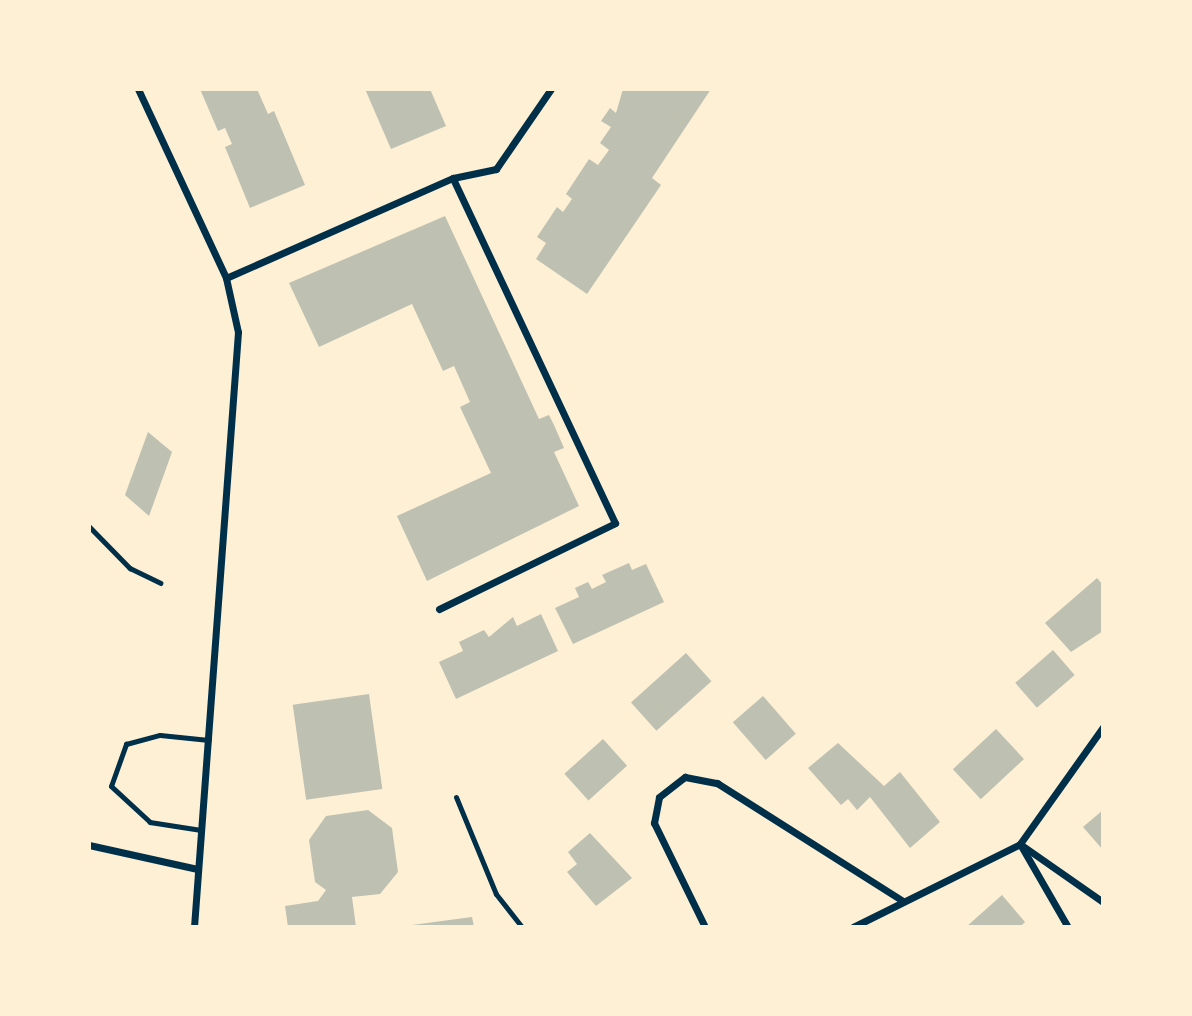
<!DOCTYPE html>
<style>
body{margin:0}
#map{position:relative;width:1192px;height:1016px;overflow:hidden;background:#fdf0d5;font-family:"DejaVu Sans",sans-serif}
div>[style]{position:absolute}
.building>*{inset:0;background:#bec0b2;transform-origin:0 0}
.path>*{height:4.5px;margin:-2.25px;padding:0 2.25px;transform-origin:2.25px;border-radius:2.25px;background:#003049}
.service>*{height:5px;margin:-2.5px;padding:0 2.5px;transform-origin:2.5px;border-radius:2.5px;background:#003049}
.minor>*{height:7px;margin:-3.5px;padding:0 3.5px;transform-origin:3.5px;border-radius:3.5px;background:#003049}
span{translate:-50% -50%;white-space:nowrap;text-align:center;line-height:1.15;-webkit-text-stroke:5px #fdf0d5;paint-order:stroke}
.frame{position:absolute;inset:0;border:91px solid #fdf0d5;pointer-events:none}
</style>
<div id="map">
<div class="building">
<i style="clip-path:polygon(200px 89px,257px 89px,268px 114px,274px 111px,305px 185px,250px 208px,225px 147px,232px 144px,225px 128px,218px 131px)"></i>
<i style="clip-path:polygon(365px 89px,430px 89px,446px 126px,391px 149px)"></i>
<i style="clip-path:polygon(623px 89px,711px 89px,652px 178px,661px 185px,587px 294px,536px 259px,546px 243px,537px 237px,557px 207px,563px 212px,572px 199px,566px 194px,589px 159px,598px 165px,609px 150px,600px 143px,611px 127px,601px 121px,610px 108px,616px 113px)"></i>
<i style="clip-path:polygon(445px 216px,539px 419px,549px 415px,554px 425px,564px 448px,554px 452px,579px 506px,427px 581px,397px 516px,491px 473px,460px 407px,470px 402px,454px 366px,443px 371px,412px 304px,319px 347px,289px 283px)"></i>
<i style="clip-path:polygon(148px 432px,172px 452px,149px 516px,125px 495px)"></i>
<i style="clip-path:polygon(629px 563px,632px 570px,646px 564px,664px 602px,573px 644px,555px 608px,579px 597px,575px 588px,588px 582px,592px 589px,606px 582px,602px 575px)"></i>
<i style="clip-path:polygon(1097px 578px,1103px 585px,1103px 631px,1071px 652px,1045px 623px)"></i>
<i style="clip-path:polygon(541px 614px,558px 651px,456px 699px,439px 662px,463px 651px,459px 642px,484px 630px,489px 637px,513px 617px,517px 626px)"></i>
<i style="left:1053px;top:650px;width:33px;height:50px;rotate:49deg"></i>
<i style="left:686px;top:653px;width:38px;height:74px;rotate:48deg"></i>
<i style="left:369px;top:694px;width:96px;height:77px;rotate:82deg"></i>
<i style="left:763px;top:696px;width:50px;height:40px;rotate:49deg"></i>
<i style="left:996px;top:729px;width:41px;height:59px;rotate:47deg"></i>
<i style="left:603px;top:739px;width:36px;height:52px;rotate:48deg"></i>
<i style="clip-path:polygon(838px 743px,884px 786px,900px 772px,940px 822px,910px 848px,870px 797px,857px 810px,848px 799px,841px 805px,808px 768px)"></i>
<i style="clip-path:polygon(368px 810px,392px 828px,398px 872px,380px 894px,352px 897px,356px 927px,288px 927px,285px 906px,318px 901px,326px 890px,315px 882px,309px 840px,326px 816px)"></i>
<i style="clip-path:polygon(1103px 810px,1103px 850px,1083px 827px)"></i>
<i style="clip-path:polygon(590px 833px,632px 878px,596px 906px,567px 872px,577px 864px,568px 852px)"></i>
<i style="clip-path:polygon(1002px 895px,1025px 922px,1020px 927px,966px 927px)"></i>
<i style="clip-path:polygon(472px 917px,474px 927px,412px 927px,412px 925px)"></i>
</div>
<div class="path">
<i style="left:89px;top:526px;width:59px;rotate:45.7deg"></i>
<i style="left:130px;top:568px;width:34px;rotate:26deg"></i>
</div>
<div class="service">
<i style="left:456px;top:797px;width:105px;rotate:67.6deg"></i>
<i style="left:496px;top:894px;width:42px;rotate:51.8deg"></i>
<i style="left:201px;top:830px;width:52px;rotate:-171.1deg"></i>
<i style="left:150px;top:822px;width:53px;rotate:-137.3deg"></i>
<i style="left:111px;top:786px;width:45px;rotate:-70.3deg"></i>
<i style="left:126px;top:744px;width:35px;rotate:-15deg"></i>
<i style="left:160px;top:735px;width:49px;rotate:5.8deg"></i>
</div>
<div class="minor">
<i style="left:138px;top:89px;width:208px;rotate:65deg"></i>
<i style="left:226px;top:278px;width:55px;rotate:77.5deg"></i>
<i style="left:238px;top:332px;width:597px;rotate:94.23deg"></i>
<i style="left:226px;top:278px;width:248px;rotate:-23.8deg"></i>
<i style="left:453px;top:178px;width:44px;rotate:-11.8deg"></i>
<i style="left:496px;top:169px;width:97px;rotate:-55.5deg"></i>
<i style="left:439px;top:609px;width:196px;rotate:-26deg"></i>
<i style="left:615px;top:523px;width:381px;rotate:-115.2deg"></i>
<i style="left:1103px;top:727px;width:143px;rotate:125.4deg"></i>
<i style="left:1020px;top:844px;width:101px;rotate:34.9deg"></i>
<i style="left:89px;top:845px;width:111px;rotate:12.5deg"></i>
<i style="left:705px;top:927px;width:116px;rotate:-116.1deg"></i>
<i style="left:654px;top:823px;width:26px;rotate:-79deg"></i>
<i style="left:659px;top:797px;width:33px;rotate:-38deg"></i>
<i style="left:685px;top:777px;width:33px;rotate:11deg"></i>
<i style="left:717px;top:783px;width:220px;rotate:32.4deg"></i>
<i style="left:853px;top:927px;width:186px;rotate:-26.4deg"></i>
<i style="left:1020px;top:844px;width:96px;rotate:60deg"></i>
</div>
<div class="frame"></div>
</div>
